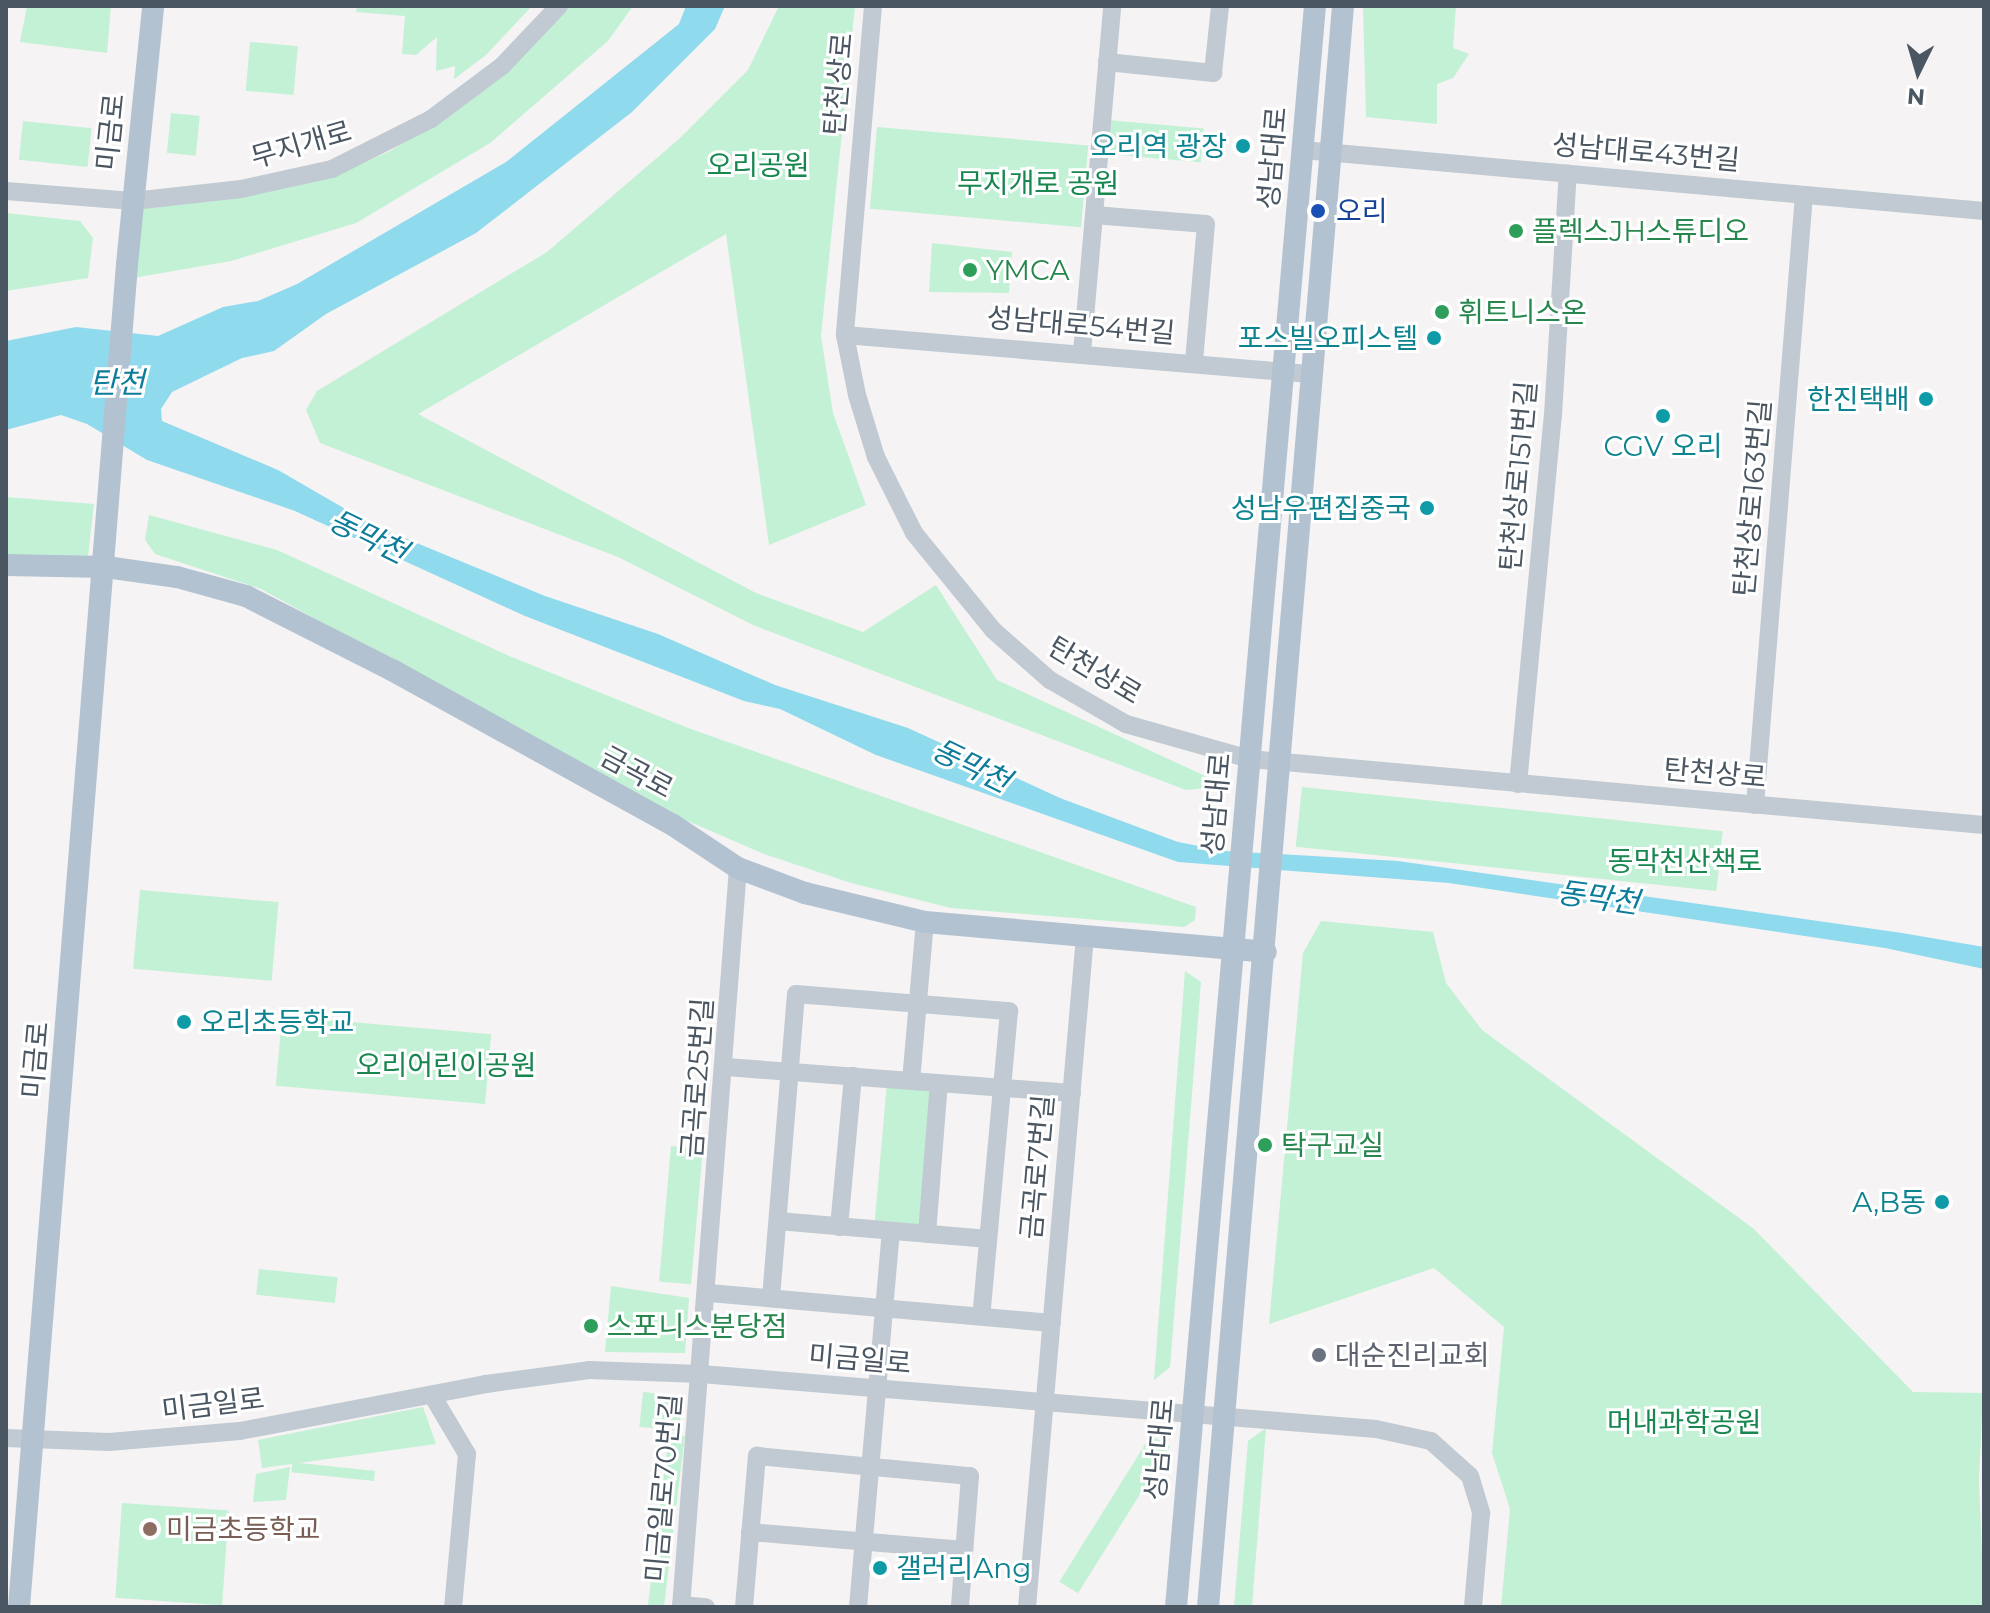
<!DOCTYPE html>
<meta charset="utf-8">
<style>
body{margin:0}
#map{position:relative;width:1990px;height:1613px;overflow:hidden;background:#f5f3f3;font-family:Montserrat,"Noto Sans KR",sans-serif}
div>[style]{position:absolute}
.green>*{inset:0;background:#c3f1d5;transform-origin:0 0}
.water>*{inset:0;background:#90daee}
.minor>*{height:18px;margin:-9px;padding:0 9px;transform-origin:9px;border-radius:9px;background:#c1cad2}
.major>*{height:22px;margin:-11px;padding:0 11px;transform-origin:11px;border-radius:11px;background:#b3c2d1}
.dots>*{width:22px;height:22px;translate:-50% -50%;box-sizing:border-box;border:4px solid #fff;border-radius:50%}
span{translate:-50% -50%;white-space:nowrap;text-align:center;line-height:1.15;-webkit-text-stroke:6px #fff;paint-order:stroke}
.street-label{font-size:28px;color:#4a5661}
.culture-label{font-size:28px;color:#0d838f}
.right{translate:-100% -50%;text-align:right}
.left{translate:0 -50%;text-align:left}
.park-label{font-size:28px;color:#17864f}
.transit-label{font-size:28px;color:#164399}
.leisure-label{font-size:28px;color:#27864d}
.worship-label{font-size:28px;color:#5b616d}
.education-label{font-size:28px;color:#785e54}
.water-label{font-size:30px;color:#0c7c9b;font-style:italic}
.frame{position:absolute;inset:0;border:8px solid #4a5661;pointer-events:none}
.north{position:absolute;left:1878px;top:32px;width:80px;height:80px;-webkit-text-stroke:6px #fff;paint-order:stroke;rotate:185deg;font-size:22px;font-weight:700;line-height:32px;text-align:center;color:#4a5661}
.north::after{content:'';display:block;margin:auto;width:28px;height:36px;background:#4a5661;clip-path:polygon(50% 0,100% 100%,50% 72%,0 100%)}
</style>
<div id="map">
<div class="green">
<i style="clip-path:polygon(27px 6px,111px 6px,107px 53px,20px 42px)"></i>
<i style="clip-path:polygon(357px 6px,532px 6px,486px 55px,454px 79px,455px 66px,436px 71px,437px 37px,416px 55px,402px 54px,405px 16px,356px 12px)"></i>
<i style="clip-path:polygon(568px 6px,633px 6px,608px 41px,490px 143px,356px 223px,231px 261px,133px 278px,139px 207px,332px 177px,390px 151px,440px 120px)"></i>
<i style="clip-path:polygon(779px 6px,855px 6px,821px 336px,833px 413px,866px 505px,769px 545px,726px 234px,418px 414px,756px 593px,863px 632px,936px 585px,997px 680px,1227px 786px,1186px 790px,753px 625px,618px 557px,320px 443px,306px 410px,317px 391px,547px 252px,679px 139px,748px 70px)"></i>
<i style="clip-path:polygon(1363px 6px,1456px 6px,1453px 48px,1469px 54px,1453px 78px,1437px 84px,1437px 124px,1366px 117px)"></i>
<i style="left:250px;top:42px;width:48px;height:49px;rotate:5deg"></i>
<i style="left:171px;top:113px;width:29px;height:40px;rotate:6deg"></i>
<i style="left:1107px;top:120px;width:97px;height:34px;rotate:5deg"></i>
<i style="left:23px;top:121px;width:69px;height:39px;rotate:6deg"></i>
<i style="left:877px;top:127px;width:212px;height:82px;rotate:5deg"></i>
<i style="clip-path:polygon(6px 213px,80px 221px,93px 238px,88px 278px,6px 291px)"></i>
<i style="clip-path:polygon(932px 243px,1012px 252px,1009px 293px,929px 292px)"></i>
<i style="clip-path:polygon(6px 497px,94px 504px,87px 565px,6px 571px)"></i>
<i style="clip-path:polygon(149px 515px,277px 550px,507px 655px,688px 728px,1196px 907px,1195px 920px,1184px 927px,951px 908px,851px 883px,764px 854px,674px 815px,261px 589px,155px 554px,145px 540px)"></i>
<i style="left:1302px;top:787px;width:423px;height:60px;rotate:6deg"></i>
<i style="left:140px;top:890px;width:139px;height:79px;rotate:5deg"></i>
<i style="clip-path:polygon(1321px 921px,1433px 932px,1446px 983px,1482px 1030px,1754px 1229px,1913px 1392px,1983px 1393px,1979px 1480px,1984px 1607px,1501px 1607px,1510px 1509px,1492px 1453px,1504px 1327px,1434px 1268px,1269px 1324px,1303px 953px)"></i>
<i style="clip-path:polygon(1185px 971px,1201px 982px,1170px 1367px,1154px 1380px)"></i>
<i style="left:282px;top:1016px;width:210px;height:70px;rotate:5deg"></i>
<i style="left:887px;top:1082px;width:49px;height:139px;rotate:5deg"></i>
<i style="left:671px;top:1146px;width:32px;height:136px;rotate:5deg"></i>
<i style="left:259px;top:1269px;width:79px;height:26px;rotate:6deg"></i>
<i style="clip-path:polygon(611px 1286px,689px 1298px,685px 1353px,605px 1352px)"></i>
<i style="left:643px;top:1392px;width:40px;height:35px;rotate:6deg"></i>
<i style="clip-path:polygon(423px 1407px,436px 1444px,262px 1468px,258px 1440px)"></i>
<i style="clip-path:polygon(1266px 1428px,1252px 1607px,1234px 1607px,1248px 1441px)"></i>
<i style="left:669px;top:1434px;width:16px;height:174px;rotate:7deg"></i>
<i style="left:1151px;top:1435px;width:22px;height:173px;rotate:32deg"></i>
<i style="clip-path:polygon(290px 1467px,286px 1500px,253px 1502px,256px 1474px)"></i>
<i style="left:375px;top:1471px;width:10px;height:83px;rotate:96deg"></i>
<i style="left:122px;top:1503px;width:107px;height:95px;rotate:4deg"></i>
</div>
<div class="water">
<i style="clip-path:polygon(686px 6px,725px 6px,715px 29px,632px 112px,476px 233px,326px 314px,274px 351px,242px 358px,172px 392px,161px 409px,162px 421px,278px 470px,373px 525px,545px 596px,658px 634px,775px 685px,908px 728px,1060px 798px,1178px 842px,1225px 851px,1398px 861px,1902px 933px,1984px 947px,1984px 969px,1885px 948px,1449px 883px,1178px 862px,876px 755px,780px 709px,744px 701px,525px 616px,295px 511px,147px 460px,87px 424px,61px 415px,6px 430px,6px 341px,76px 327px,158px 336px,223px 307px,258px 301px,297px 284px,506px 162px,679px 24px)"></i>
</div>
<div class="minor">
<i style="left:873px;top:6px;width:330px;rotate:94.9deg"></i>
<i style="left:845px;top:335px;width:61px;rotate:78.7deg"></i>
<i style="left:857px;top:395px;width:65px;rotate:73deg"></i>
<i style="left:876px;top:457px;width:85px;rotate:63.4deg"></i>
<i style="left:914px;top:533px;width:125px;rotate:50.8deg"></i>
<i style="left:993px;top:630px;width:76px;rotate:41.3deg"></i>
<i style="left:1050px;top:680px;width:88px;rotate:30.1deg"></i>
<i style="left:1126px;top:724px;width:129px;rotate:15.8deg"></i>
<i style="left:1250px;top:759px;width:737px;rotate:5.14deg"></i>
<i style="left:1107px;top:62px;width:107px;rotate:5.9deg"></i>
<i style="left:1213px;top:73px;width:67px;rotate:-84deg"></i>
<i style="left:1303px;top:150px;width:684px;rotate:5.12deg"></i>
<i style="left:6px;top:191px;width:127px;rotate:4.5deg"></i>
<i style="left:133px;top:201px;width:109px;rotate:-6.3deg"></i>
<i style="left:241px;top:189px;width:93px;rotate:-12.4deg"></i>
<i style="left:332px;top:169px;width:111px;rotate:-26.8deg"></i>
<i style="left:431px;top:119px;width:89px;rotate:-36.7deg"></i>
<i style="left:502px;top:66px;width:83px;rotate:-46.5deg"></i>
<i style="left:1094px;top:215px;width:112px;rotate:4.6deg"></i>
<i style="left:1206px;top:224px;width:139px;rotate:95deg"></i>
<i style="left:845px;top:335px;width:469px;rotate:4.8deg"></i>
<i style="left:1082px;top:352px;width:347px;rotate:-85deg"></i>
<i style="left:1518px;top:784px;width:371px;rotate:-84.6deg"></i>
<i style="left:1553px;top:415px;width:242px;rotate:-86.5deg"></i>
<i style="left:1755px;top:805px;width:612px;rotate:-85.41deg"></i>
<i style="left:726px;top:1067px;width:347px;rotate:4.3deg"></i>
<i style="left:911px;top:1081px;width:160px;rotate:-85deg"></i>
<i style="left:778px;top:1221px;width:211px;rotate:4.9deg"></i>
<i style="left:839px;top:1227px;width:152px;rotate:-84.7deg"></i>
<i style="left:927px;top:1234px;width:151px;rotate:-85.5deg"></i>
<i style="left:709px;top:1293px;width:344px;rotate:5deg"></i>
<i style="left:771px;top:1298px;width:305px;rotate:-85.3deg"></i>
<i style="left:796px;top:994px;width:214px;rotate:4.6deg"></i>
<i style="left:1009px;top:1011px;width:306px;rotate:95.2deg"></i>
<i style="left:432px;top:1395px;width:69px;rotate:59.3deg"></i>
<i style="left:467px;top:1454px;width:154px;rotate:95.2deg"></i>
<i style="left:6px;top:1438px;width:103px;rotate:2.2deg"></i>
<i style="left:109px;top:1442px;width:131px;rotate:-4.8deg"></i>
<i style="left:240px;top:1431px;width:250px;rotate:-10.8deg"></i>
<i style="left:486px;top:1384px;width:104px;rotate:-7.7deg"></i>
<i style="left:589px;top:1370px;width:112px;rotate:2deg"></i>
<i style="left:701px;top:1374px;width:677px;rotate:4.66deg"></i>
<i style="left:1376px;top:1429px;width:56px;rotate:12.3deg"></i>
<i style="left:1431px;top:1441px;width:52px;rotate:41.9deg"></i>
<i style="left:1470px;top:1476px;width:39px;rotate:73deg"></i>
<i style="left:1481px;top:1513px;width:94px;rotate:94.9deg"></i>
<i style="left:750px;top:1532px;width:215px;rotate:4.8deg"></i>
<i style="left:681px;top:1605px;width:25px;rotate:5deg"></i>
<i style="left:681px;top:1607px;width:741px;rotate:-85.59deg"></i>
<i style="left:744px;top:1607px;width:152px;rotate:-85.1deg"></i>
<i style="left:757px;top:1456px;width:214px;rotate:5.4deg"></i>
<i style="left:970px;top:1476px;width:131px;rotate:94.4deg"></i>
<i style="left:858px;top:1607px;width:377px;rotate:-85deg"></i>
<i style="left:1027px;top:1607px;width:674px;rotate:-85.06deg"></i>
</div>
<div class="major">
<i style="left:6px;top:565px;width:100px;rotate:1.1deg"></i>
<i style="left:106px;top:567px;width:72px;rotate:8deg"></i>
<i style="left:177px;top:577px;width:72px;rotate:15.4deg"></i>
<i style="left:246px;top:596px;width:164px;rotate:26.9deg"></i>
<i style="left:392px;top:670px;width:321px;rotate:28.9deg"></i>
<i style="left:673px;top:825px;width:78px;rotate:33.5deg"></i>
<i style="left:738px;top:868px;width:72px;rotate:20.5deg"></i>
<i style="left:805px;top:893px;width:123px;rotate:13.6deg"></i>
<i style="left:925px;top:922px;width:342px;rotate:5deg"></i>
<i style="left:19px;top:1607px;width:1347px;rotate:-85.4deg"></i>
<i style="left:127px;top:264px;width:259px;rotate:-84.2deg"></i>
<i style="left:1176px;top:1607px;width:1607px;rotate:-85.04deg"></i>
<i style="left:1208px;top:1607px;width:1607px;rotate:-85.18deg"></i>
</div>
<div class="dots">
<i style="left:1243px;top:146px;background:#0f9aa8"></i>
<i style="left:1318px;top:211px;background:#1a4fb4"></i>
<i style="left:1516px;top:231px;background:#2e9e5b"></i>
<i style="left:970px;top:270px;background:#2e9e5b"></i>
<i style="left:1442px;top:312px;background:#2e9e5b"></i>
<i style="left:1434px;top:338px;background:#0f9aa8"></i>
<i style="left:1926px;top:399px;background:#0f9aa8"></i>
<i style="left:1663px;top:416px;background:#0f9aa8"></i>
<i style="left:1427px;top:508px;background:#0f9aa8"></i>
<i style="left:184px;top:1022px;background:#0f9aa8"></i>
<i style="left:1265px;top:1145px;background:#2e9e5b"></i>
<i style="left:1942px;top:1202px;background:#0f9aa8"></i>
<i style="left:591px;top:1326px;background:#2e9e5b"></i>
<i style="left:1319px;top:1355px;background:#6b7280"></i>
<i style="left:150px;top:1529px;background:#8d6e63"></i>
<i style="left:880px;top:1568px;background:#0f9aa8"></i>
</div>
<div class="street-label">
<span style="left:838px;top:84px;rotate:-85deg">탄천상로</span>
<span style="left:110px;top:132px;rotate:-84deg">미금로</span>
<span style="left:301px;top:144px;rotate:-16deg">무지개로</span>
<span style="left:1646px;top:152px;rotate:5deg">성남대로43번길</span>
<span style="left:1272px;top:158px;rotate:-85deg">성남대로</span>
<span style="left:1081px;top:325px;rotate:5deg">성남대로54번길</span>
<span style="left:1518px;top:476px;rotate:-85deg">탄천상로151번길</span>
<span style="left:1752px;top:498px;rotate:-85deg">탄천상로163번길</span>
<span style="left:1095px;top:670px;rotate:31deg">탄천상로</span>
<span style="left:637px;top:772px;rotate:28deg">금곡로</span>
<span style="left:1715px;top:773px;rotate:5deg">탄천상로</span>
<span style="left:1216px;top:804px;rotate:-85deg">성남대로</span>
<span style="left:35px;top:1060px;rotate:-85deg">미금로</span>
<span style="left:697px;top:1078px;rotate:-86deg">금곡로25번길</span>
<span style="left:1037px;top:1167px;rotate:-85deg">금곡로7번길</span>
<span style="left:860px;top:1359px;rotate:5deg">미금일로</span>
<span style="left:213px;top:1404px;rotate:-7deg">미금일로</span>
<span style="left:1159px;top:1449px;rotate:-85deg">성남대로</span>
<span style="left:663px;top:1488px;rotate:-85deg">미금일로70번길</span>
</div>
<div class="culture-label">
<span class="right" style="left:1227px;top:146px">오리역 광장</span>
<span class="right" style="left:1418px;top:338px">포스빌오피스텔</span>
<span class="right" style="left:1910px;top:399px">한진택배</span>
<span style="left:1663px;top:446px">CGV 오리</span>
<span class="right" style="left:1411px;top:508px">성남우편집중국</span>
<span class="left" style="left:200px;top:1022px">오리초등학교</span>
<span class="right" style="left:1926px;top:1202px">A,B동</span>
<span class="left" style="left:896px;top:1568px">갤러리Ang</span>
</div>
<div class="park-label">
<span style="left:758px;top:165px">오리공원</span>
<span style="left:1038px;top:183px">무지개로 공원</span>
<span style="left:1685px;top:861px">동막천산책로</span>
<span style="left:446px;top:1065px">오리어린이공원</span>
<span style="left:1684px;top:1422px">머내과학공원</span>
</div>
<div class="transit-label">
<span class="left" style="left:1336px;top:211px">오리</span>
</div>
<div class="leisure-label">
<span class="left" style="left:1532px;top:231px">플렉스JH스튜디오</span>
<span class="left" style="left:986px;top:270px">YMCA</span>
<span class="left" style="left:1458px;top:312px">휘트니스온</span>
<span class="left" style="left:1281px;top:1145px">탁구교실</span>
<span class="left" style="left:607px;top:1326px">스포니스분당점</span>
</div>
<div class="worship-label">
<span class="left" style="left:1335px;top:1355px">대순진리교회</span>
</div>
<div class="education-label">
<span class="left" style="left:166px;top:1529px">미금초등학교</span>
</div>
<div class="water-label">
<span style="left:117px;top:383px">탄천</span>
<span style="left:368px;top:537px;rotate:26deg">동막천</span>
<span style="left:971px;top:766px;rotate:26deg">동막천</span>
<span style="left:1598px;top:898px;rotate:8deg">동막천</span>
</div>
<div class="frame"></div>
<div class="north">N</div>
</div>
